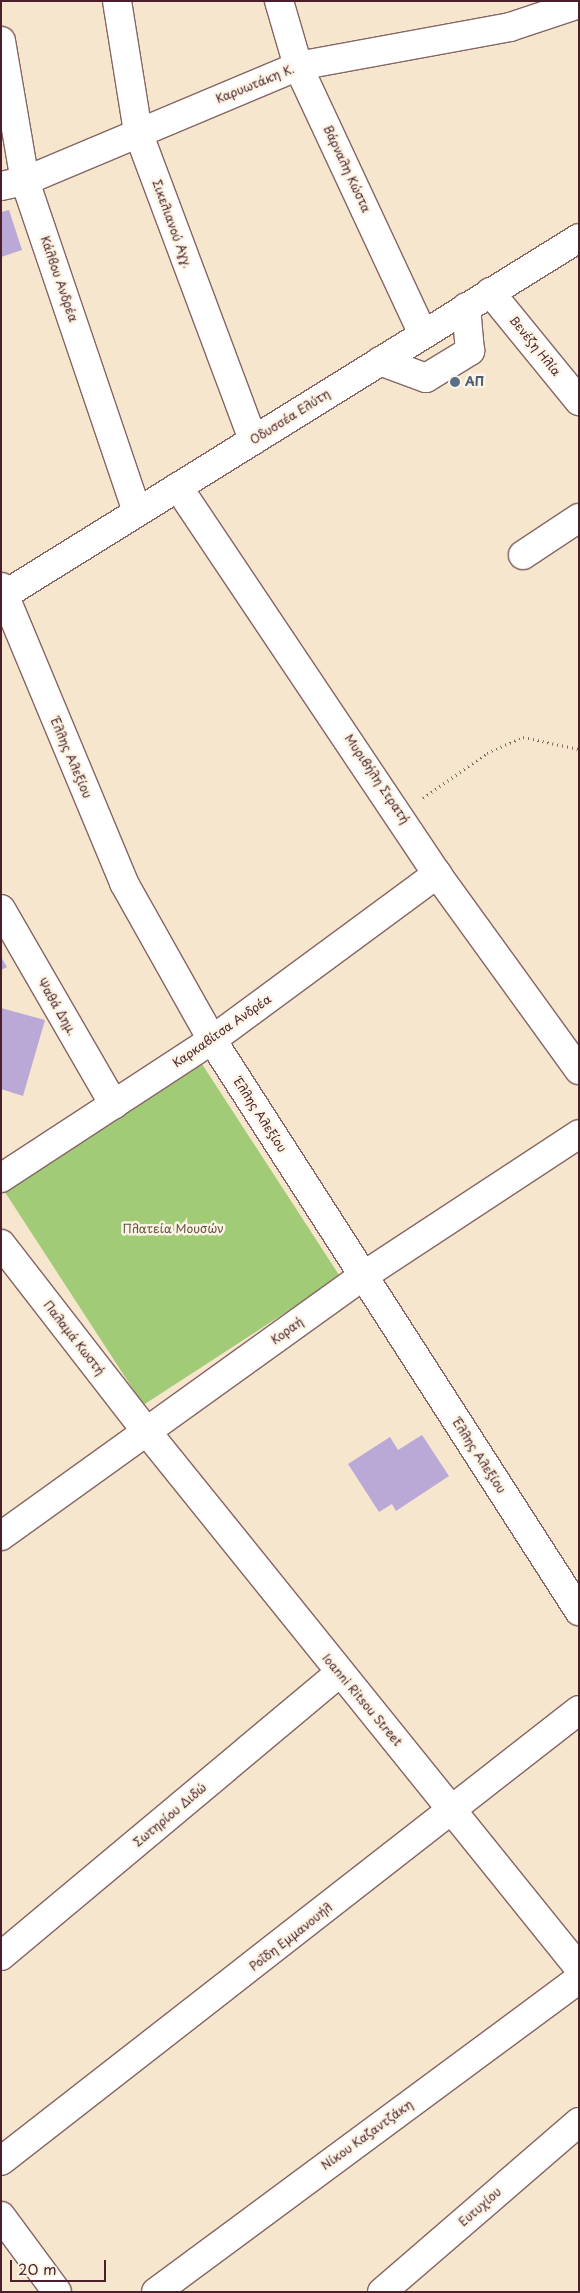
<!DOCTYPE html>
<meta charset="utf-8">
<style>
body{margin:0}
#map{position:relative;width:580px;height:2293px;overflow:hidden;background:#f6e6cd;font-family:"Playpen Sans",sans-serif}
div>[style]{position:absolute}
.green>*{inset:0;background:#a1cb77;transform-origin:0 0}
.building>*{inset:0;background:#baa8d7}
.path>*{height:3px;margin-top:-1.5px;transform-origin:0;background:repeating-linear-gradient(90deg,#866564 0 1px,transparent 0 5px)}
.roads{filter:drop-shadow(1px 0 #866564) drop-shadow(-1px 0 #866564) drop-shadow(0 1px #866564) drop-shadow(0 -1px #866564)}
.minor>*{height:28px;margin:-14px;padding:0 14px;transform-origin:14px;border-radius:14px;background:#fff}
.dots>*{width:14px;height:14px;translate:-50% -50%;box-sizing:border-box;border:2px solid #fcf5e5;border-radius:50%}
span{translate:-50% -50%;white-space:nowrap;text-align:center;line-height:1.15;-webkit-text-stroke:5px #fcf5e5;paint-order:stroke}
.street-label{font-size:12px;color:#4a1f2b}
.service-label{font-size:12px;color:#4e5e75;font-weight:700}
.left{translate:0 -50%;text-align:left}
.park-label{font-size:12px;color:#645342}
.frame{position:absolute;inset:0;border:2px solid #4a1f2b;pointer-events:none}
.scale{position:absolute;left:10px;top:2260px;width:96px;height:22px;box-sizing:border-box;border:2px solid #4a1f2b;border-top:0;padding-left:6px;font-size:15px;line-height:18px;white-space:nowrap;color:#4a1f2b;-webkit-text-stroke:4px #fcf5e5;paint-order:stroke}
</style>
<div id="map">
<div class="green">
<i style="left:202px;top:1064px;width:254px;height:235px;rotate:57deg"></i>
</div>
<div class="building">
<i style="clip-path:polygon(9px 210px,22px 250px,1px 257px,1px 212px)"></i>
<i style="clip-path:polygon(1px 957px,7px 967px,1px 970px)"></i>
<i style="clip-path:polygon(1px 1008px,45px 1020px,23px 1096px,1px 1089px)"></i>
<i style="clip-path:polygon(422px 1435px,449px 1476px,396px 1511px,392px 1504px,379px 1512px,348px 1464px,390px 1437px,398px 1450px)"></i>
</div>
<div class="path">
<i style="left:423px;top:798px;width:78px;rotate:-35.1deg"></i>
<i style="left:487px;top:753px;width:39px;rotate:-24deg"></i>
<i style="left:523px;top:737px;width:57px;rotate:12.1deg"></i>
</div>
<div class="roads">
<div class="minor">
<i style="left:117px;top:1px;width:133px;rotate:80.9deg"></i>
<i style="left:138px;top:132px;width:329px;rotate:69.5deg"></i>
<i style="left:279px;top:1px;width:68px;rotate:73.7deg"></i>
<i style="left:298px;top:66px;width:296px;rotate:65deg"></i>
<i style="left:1px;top:41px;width:142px;rotate:80.3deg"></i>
<i style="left:25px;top:181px;width:349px;rotate:71.3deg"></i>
<i style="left:1px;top:186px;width:25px;rotate:-12deg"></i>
<i style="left:25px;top:181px;width:296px;rotate:-22.8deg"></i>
<i style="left:298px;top:66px;width:216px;rotate:-10.4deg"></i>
<i style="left:510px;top:27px;width:73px;rotate:-18.4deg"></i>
<i style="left:490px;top:292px;width:141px;rotate:50.8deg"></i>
<i style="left:380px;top:361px;width:49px;rotate:20.3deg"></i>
<i style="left:426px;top:378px;width:52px;rotate:-31.5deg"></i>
<i style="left:470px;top:351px;width:44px;rotate:-95.2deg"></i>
<i style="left:178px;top:487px;width:466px;rotate:56.2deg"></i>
<i style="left:437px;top:874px;width:242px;rotate:54.1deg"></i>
<i style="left:523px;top:555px;width:67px;rotate:-33.5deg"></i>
<i style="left:1px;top:587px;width:321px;rotate:67.4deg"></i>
<i style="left:124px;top:883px;width:180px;rotate:60.7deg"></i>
<i style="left:212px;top:1040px;width:679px;rotate:57.27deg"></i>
<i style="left:1px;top:597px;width:680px;rotate:-31.84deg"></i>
<i style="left:1px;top:909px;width:226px;rotate:60deg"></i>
<i style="left:1px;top:1178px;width:252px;rotate:-33.2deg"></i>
<i style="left:212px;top:1040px;width:280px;rotate:-36.4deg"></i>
<i style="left:1px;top:1244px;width:238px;rotate:52.2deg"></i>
<i style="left:147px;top:1432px;width:688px;rotate:51.13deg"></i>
<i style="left:1px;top:1536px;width:446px;rotate:-35.7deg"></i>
<i style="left:363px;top:1276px;width:258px;rotate:-33.3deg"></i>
<i style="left:1px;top:1956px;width:441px;rotate:-39.9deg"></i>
<i style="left:1px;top:2161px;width:733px;rotate:-37.96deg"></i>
<i style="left:1px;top:2216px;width:94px;rotate:53.6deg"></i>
<i style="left:156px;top:2292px;width:526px;rotate:-36.5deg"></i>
<i style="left:382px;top:2292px;width:260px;rotate:-40.8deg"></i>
</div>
</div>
<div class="dots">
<i style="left:455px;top:382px;background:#5c6f8a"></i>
</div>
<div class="street-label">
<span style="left:255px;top:84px;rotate:-22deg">Καρυωτάκη Κ.</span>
<span style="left:347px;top:169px;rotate:65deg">Βάρναλη Κώστα</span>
<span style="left:172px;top:224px;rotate:70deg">Σικελιανού Αγγ.</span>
<span style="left:59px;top:279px;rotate:71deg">Κάλβου Ανδρέα</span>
<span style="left:535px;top:346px;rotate:51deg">Βενέζη Ηλία</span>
<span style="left:290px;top:417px;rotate:-32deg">Οδυσσέα Ελύτη</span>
<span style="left:71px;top:758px;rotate:67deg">Έλλης Αλεξίου</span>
<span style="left:377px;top:779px;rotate:56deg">Μυριβήλη Στρατή</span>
<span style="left:57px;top:1007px;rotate:60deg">Ψαθά Δημ.</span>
<span style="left:222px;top:1031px;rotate:-35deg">Καρκαβίτσα Ανδρέα</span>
<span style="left:260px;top:1115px;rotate:57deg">Έλλης Αλεξίου</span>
<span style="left:287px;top:1331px;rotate:-36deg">Κοραή</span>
<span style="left:74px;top:1338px;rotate:52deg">Παλαμά Κωστή</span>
<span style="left:479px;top:1456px;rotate:57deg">Έλλης Αλεξίου</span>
<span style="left:362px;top:1700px;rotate:50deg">Ioanni Ritsou Street</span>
<span style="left:170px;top:1815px;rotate:-40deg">Σωτηρίου Διδώ</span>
<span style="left:291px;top:1937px;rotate:-38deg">Ροΐδη Εμμανουήλ</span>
<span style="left:367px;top:2135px;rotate:-36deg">Νίκου Καζαντζάκη</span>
<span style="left:480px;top:2207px;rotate:-41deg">Ευτυχίου</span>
</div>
<div class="service-label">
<span class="left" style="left:465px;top:382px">ΑΠ</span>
</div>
<div class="park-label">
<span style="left:173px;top:1229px">Πλατεία Μουσών</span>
</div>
<div class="frame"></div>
<div class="scale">20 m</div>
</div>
